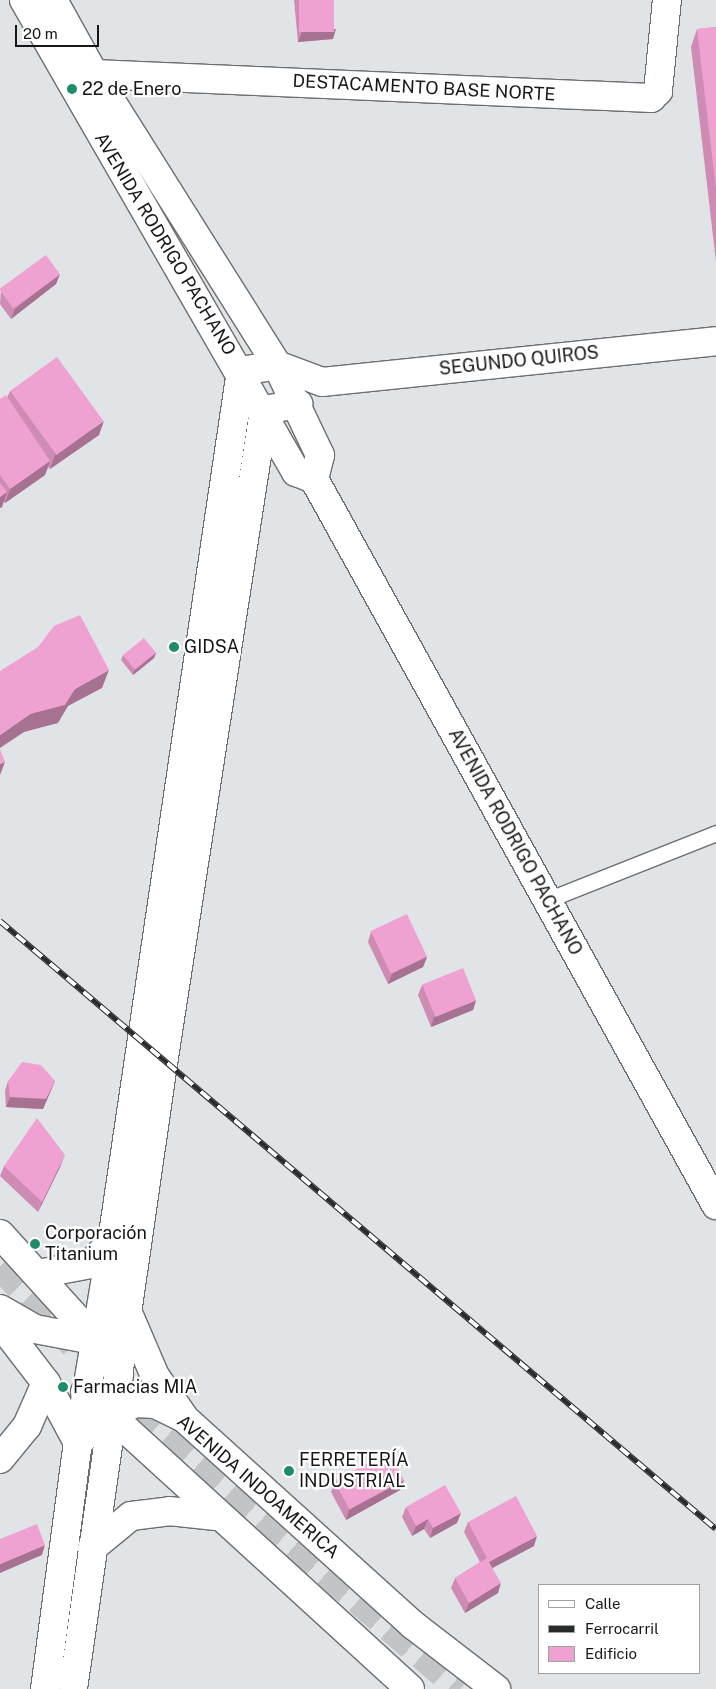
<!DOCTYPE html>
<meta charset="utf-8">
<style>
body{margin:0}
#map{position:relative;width:716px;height:1689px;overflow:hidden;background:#e1e4e6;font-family:"Public Sans",sans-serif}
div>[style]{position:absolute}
.primary-tunnel>*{height:28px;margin-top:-14px;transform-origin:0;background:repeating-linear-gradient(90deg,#c2c5c7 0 28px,transparent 0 42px)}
.roads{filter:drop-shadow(1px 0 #6c6e71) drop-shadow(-1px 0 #6c6e71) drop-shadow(0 1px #6c6e71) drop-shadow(0 -1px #6c6e71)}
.service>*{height:15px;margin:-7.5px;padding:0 7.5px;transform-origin:7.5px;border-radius:7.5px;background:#fff}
.minor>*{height:28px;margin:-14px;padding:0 14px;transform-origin:14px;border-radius:14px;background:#fff}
.tertiary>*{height:28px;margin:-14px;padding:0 14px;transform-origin:14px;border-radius:14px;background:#fff}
.primary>*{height:28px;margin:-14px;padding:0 14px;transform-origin:14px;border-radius:14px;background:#fff}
.rail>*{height:5.5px;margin-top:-2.75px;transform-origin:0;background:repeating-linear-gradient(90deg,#fff 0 11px,#292b2b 0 22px);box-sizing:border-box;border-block:1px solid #292b2b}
.wall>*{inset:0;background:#ce8bb4}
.shaded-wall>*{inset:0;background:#a77192}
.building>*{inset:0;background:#efa2d1;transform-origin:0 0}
.dots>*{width:14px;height:14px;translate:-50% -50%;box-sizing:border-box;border:2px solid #fff;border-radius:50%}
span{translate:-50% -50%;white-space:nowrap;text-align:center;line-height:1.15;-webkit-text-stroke:4.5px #fff;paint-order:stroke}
.street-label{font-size:18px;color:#151616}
.poi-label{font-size:18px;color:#151616}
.left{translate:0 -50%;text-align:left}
.legend{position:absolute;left:538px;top:1584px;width:162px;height:90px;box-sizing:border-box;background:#fff;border:1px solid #a1a2a2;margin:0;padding:6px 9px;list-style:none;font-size:15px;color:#151616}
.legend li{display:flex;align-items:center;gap:10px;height:25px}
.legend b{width:25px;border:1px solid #a1a2a2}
.scale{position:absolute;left:15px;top:25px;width:84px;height:22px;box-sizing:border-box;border:2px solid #151616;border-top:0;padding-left:6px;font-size:15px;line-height:18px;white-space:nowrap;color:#151616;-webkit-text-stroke:4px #fff;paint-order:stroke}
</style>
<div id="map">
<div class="primary-tunnel">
<i style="left:0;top:1266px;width:108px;rotate:46.9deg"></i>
<i style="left:105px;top:1357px;width:83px;rotate:44.5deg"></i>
<i style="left:136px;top:1408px;width:429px;rotate:40.9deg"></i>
</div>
<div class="roads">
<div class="service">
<i style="left:547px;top:900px;width:182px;rotate:-21.6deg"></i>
</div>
<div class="minor">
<i style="left:94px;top:74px;width:558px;rotate:2.47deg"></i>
<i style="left:651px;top:98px;width:10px;rotate:-45deg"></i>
<i style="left:658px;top:91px;width:91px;rotate:-84.4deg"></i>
<i style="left:277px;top:365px;width:48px;rotate:20.7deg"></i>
<i style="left:322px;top:382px;width:396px;rotate:-5.9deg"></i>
<i style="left:0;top:1459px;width:43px;rotate:-50.7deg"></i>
<i style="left:27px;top:1426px;width:47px;rotate:-66.2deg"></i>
</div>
<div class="tertiary">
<i style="left:45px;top:1689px;width:248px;rotate:-82.4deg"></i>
<i style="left:78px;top:1443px;width:205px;rotate:-80.4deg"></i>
<i style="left:112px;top:1241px;width:880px;rotate:-81.57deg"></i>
<i style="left:241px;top:371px;width:36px;rotate:-9deg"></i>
<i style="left:73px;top:1689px;width:631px;rotate:-81.81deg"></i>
<i style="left:163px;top:1064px;width:662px;rotate:-81.22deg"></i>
<i style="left:264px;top:410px;width:35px;rotate:-10deg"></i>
</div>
<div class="primary">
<i style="left:24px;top:0;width:545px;rotate:60.05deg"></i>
<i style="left:296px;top:472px;width:19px;rotate:21deg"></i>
<i style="left:314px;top:479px;width:830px;rotate:61.03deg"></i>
<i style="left:53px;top:0;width:85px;rotate:61deg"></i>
<i style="left:94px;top:74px;width:344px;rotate:57.8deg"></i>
<i style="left:277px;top:365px;width:100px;rotate:64.5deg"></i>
<i style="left:320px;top:455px;width:25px;rotate:104deg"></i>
<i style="left:0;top:1234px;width:156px;rotate:47.8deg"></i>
<i style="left:105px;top:1350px;width:29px;rotate:61deg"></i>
<i style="left:38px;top:1274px;width:54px;rotate:-10.7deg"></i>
<i style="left:91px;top:1264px;width:31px;rotate:-48deg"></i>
<i style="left:0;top:1309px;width:40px;rotate:29.7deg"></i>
<i style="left:35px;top:1329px;width:59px;rotate:10.7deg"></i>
<i style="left:93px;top:1340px;width:26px;rotate:-21deg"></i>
<i style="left:117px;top:1331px;width:21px;rotate:-59deg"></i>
<i style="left:128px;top:1313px;width:69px;rotate:66.8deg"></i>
<i style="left:155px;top:1376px;width:49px;rotate:55deg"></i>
<i style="left:0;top:1323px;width:76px;rotate:52.5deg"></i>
<i style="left:46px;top:1383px;width:68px;rotate:61.9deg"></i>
<i style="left:78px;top:1443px;width:28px;rotate:-45deg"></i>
<i style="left:98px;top:1423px;width:42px;rotate:-28.4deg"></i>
<i style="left:135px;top:1403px;width:20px;rotate:3deg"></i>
<i style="left:155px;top:1404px;width:32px;rotate:26deg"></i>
<i style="left:184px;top:1418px;width:309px;rotate:42.1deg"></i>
<i style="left:413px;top:1625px;width:105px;rotate:37.6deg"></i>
<i style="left:85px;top:1392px;width:440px;rotate:42.4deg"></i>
<i style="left:92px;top:1548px;width:50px;rotate:-39.4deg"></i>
<i style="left:131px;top:1516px;width:38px;rotate:-7deg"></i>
<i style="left:169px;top:1511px;width:47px;rotate:6.1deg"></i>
</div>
</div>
<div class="rail">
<i style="left:0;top:921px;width:939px;rotate:40.34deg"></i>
</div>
<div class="wall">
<i style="clip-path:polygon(294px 0,334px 0,333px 39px,298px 42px)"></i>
<i style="clip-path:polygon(716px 27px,716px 262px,691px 47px,697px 29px)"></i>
<i style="clip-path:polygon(60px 274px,56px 284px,11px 319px,0 304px,1px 291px)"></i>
<i style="clip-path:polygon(10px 391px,99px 435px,50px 469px,48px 467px,45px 475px,5px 503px,3px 501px,2px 507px,0 508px,0 399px,7px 398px)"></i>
<i style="clip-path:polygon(156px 653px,154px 658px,133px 675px,121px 660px,123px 655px)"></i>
<i style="clip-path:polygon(371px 932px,427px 957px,423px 967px,388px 984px,368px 942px)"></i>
<i style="clip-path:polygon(422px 985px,476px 1000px,473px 1010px,431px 1027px,418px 995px)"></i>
<i style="clip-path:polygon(8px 1081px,55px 1081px,43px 1109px,6px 1107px,5px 1091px)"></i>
<i style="clip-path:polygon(61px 1165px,38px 1212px,0 1176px,4px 1166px)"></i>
<i style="clip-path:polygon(404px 1480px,400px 1490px,346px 1520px,331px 1492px,335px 1482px)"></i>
<i style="clip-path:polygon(406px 1507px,457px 1523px,430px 1538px,424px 1529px,412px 1536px,402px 1517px)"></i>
<i style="clip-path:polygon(468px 1522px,534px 1546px,492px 1568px,498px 1593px,465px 1613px,451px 1588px,455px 1578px,480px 1562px,464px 1532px)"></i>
</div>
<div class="shaded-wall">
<i style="clip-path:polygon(336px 29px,333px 39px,298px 42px,302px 32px)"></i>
<i style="clip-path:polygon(60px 274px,56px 284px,11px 319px,15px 309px)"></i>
<i style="clip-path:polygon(104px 421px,99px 435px,50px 469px,55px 455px)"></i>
<i style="clip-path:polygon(50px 461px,45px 475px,5px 503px,10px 489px)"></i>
<i style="clip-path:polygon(7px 492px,2px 507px,0 508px,0 497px)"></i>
<i style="clip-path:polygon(156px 653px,154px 658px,133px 675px,134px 670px)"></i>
<i style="clip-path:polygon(109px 670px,102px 688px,68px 706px,58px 723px,24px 732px,0 748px,0 735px,30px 714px)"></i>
<i style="clip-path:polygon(5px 762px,0 775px,0 764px)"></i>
<i style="clip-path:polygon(427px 957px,423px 967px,388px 984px,392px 974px)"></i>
<i style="clip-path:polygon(476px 1000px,473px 1010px,431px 1027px,434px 1017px)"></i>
<i style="clip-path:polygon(55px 1081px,43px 1109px,6px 1107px,10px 1097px)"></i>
<i style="clip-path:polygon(65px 1155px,61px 1165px,38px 1212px,42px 1202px)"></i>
<i style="clip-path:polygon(404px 1480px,400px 1490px,346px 1520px,349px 1510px)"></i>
<i style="clip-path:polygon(461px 1513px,457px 1523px,430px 1538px,433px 1528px)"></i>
<i style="clip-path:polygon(428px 1519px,424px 1529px,412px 1536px,416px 1526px)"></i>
<i style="clip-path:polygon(537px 1536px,534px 1546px,485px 1572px,489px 1562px)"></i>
<i style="clip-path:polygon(45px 1545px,42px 1555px,0 1573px,0 1564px)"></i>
<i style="clip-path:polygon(501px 1583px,498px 1593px,465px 1613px,469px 1603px)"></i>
</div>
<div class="building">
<i style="left:299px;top:0;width:35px;height:32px"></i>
<i style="clip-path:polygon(716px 27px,716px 189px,697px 29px)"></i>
<i style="left:46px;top:255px;width:24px;height:58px;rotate:54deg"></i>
<i style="left:57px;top:357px;width:79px;height:58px;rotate:54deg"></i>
<i style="clip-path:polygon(6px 395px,50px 461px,10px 489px,0 475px,0 399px)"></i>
<i style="clip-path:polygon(0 483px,7px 492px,0 497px)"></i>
<i style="clip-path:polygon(80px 615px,109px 670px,75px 689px,65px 705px,30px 714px,0 735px,0 671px,38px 647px,54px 626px)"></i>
<i style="left:144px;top:638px;width:19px;height:27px;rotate:51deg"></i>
<i style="clip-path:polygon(0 749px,5px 762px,0 764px)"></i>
<i style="left:407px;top:914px;width:47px;height:40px;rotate:65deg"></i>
<i style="left:463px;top:968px;width:35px;height:44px;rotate:68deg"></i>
<i style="clip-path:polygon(22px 1062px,41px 1065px,55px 1081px,46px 1099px,10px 1097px,8px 1081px)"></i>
<i style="clip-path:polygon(37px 1118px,65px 1155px,42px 1202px,4px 1166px)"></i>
<i style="left:389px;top:1452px;width:32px;height:62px;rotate:62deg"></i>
<i style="clip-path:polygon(445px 1485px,461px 1513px,433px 1528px,428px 1519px,416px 1526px,406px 1507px)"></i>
<i style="clip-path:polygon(516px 1496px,537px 1536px,489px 1562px,501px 1583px,469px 1603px,455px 1578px,487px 1558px,468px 1522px)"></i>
<i style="clip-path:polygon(37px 1524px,45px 1545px,0 1564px,0 1539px)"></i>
</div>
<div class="dots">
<i style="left:72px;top:89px;background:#1e8c6b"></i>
<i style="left:174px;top:647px;background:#1e8c6b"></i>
<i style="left:35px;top:1244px;background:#1e8c6b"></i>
<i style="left:63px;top:1387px;background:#1e8c6b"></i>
<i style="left:289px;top:1471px;background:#1e8c6b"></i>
</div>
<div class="street-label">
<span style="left:424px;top:88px;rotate:3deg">DESTACAMENTO BASE NORTE</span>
<span style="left:165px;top:244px;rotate:59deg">AVENIDA RODRIGO PACHANO</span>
<span style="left:519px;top:361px;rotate:-6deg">SEGUNDO QUIROS</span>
<span style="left:515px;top:842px;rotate:61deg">AVENIDA RODRIGO PACHANO</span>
<span style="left:258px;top:1487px;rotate:41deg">AVENIDA INDOAMERICA</span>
</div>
<div class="poi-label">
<span class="left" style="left:82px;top:89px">22 de Enero</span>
<span class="left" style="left:184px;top:647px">GIDSA</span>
<span class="left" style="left:45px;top:1244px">Corporación<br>Titanium</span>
<span class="left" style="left:73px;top:1387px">Farmacias MIA</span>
<span class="left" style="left:299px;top:1471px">FERRETERÍA<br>INDUSTRIAL</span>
</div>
<ul class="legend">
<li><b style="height:6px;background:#fff"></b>Calle</li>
<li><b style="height:6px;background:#292b2b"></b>Ferrocarril</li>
<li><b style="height:14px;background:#efa2d1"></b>Edificio</li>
</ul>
<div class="scale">20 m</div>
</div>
